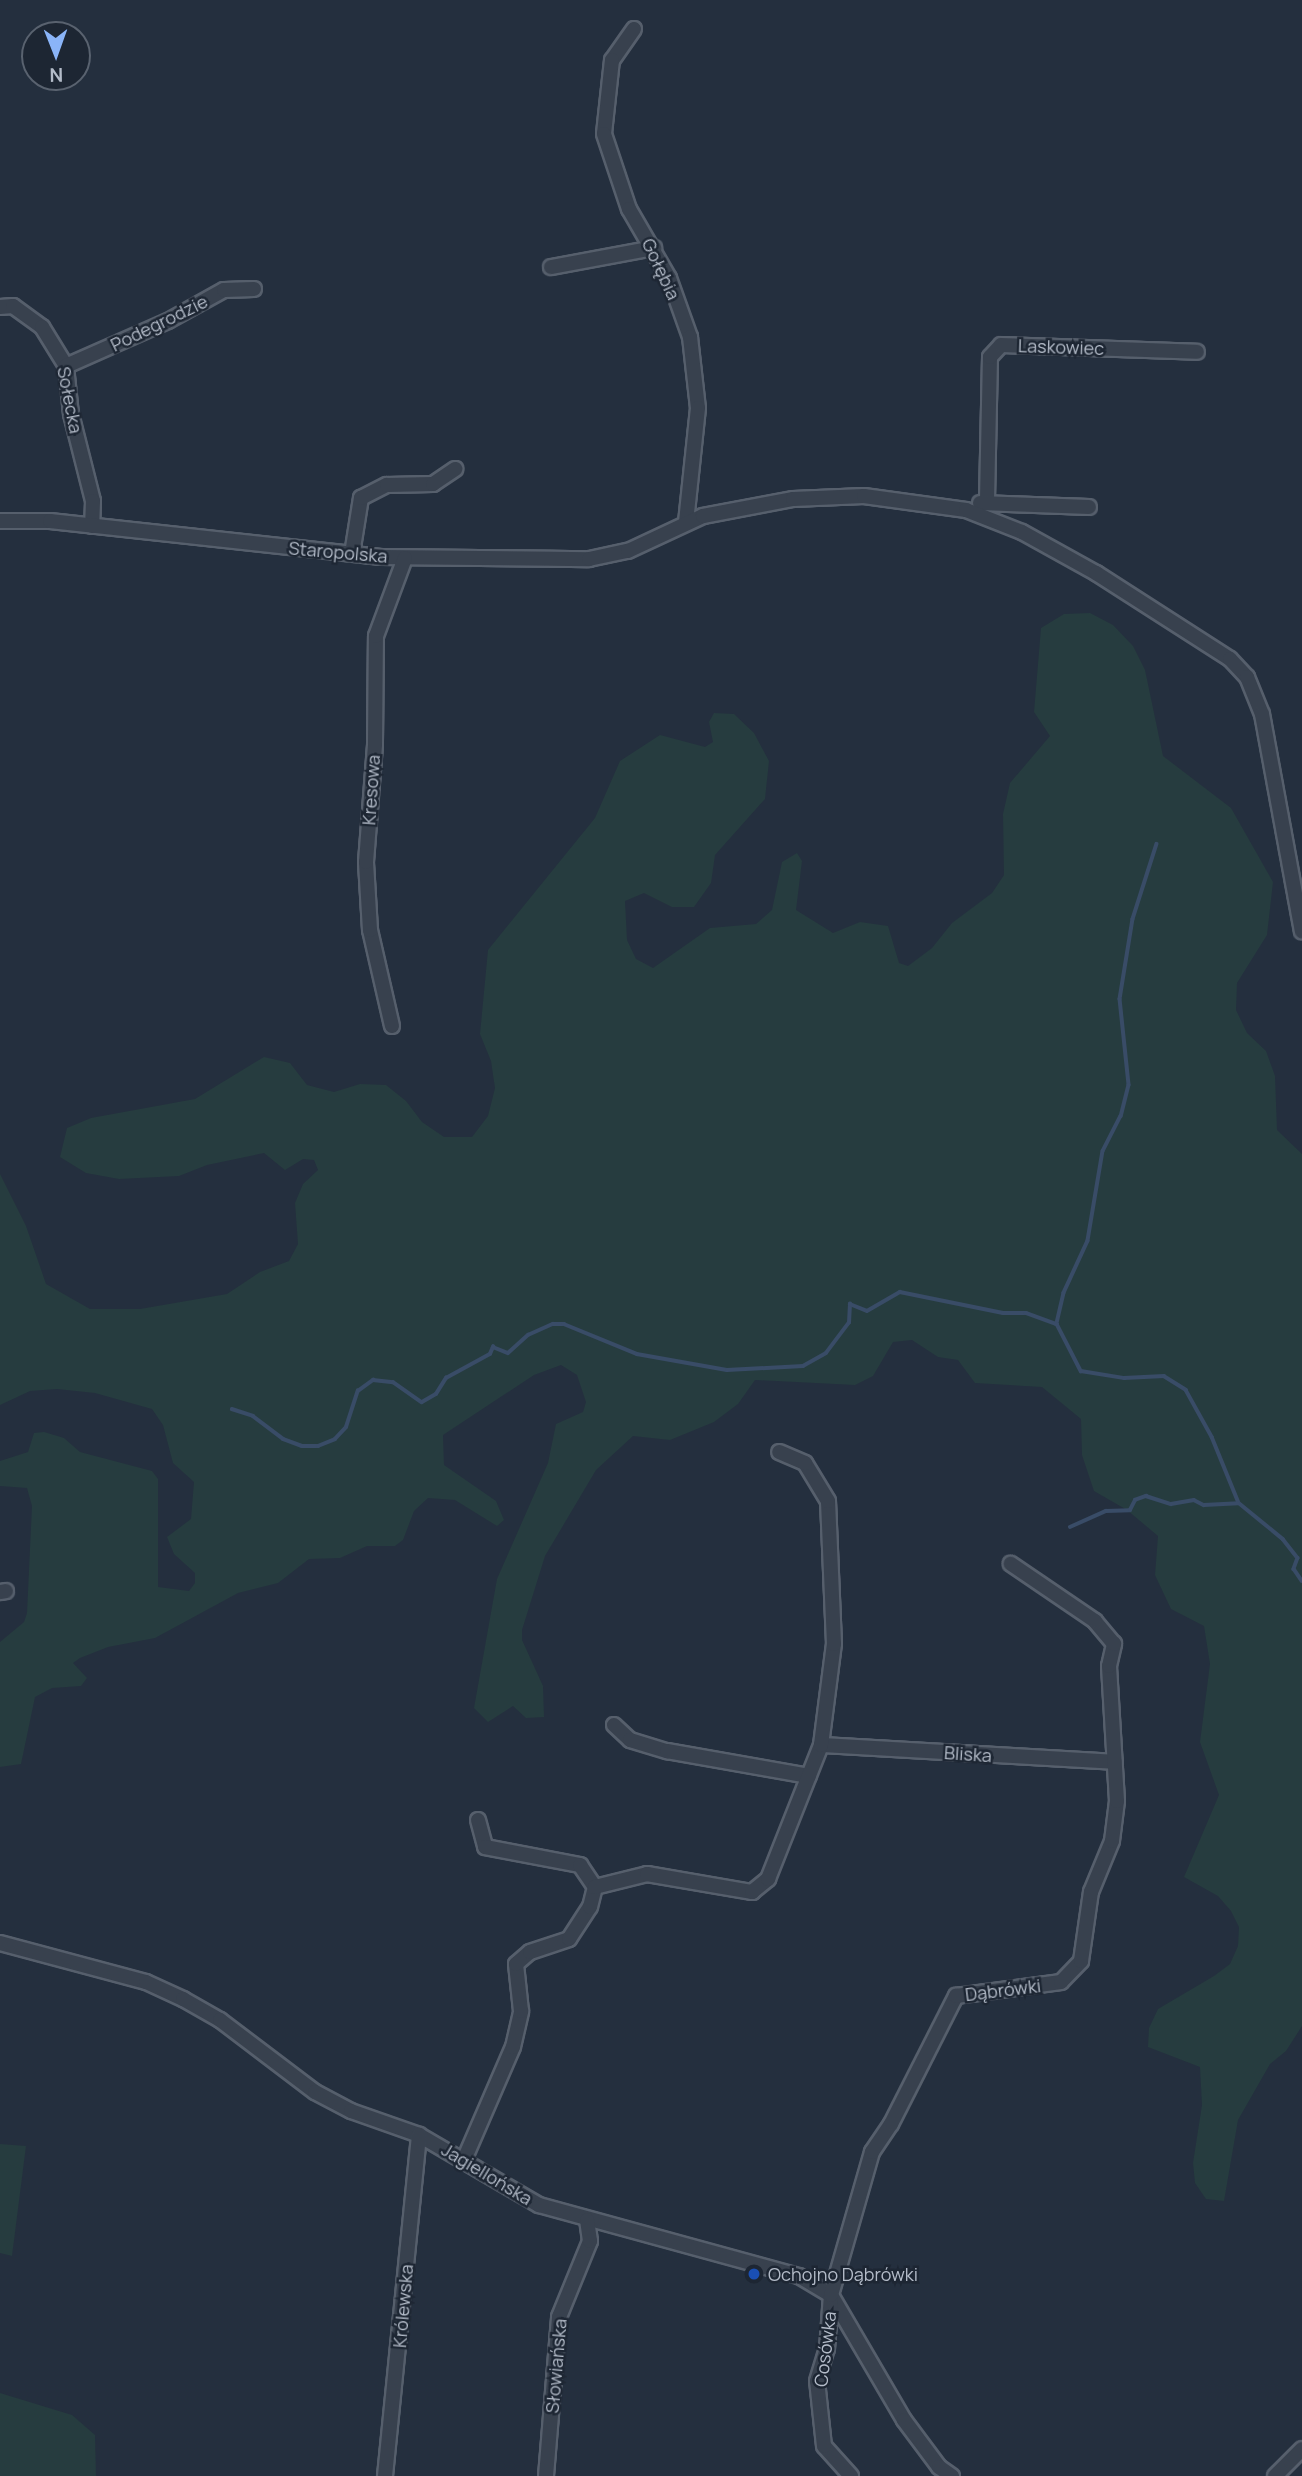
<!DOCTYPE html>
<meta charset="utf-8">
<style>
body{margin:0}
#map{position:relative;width:1302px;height:2476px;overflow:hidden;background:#242f3e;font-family:Manrope,sans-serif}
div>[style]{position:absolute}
.green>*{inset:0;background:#263c3f}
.stream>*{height:3.5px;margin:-1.75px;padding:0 1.75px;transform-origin:1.75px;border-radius:1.75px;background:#394c67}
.roads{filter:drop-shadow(2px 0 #565f6c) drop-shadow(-2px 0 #565f6c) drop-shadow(0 2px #565f6c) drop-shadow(0 -2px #565f6c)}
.minor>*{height:14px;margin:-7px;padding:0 7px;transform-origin:7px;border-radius:7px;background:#38414e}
.dots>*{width:19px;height:19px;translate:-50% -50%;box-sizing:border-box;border:4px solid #1d2633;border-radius:50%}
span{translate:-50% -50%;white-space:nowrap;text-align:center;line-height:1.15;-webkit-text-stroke:5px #1d2633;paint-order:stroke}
.street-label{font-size:18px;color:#b4bcc9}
.poi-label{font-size:18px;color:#b4bcc9}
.left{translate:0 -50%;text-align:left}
.north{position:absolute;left:21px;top:21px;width:70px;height:70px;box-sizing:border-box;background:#1d2633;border:2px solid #59626f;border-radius:50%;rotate:179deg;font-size:19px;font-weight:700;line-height:28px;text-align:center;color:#b4bcc9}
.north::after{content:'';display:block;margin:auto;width:24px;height:32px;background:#8ab4f8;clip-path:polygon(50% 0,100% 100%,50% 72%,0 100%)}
</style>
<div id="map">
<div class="green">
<i style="clip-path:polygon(1090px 613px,1113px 625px,1133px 646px,1145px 670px,1163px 756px,1231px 808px,1273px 882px,1267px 935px,1237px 983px,1236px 1010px,1247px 1033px,1266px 1051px,1275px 1076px,1277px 1130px,1302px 1154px,1302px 2026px,1286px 2051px,1270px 2064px,1238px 2120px,1224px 2201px,1206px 2199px,1195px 2183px,1193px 2163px,1202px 2105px,1200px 2067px,1148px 2047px,1149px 2028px,1158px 2009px,1214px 1976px,1230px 1964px,1238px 1946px,1239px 1927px,1231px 1911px,1218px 1896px,1184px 1877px,1219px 1795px,1200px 1742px,1210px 1664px,1204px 1626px,1171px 1609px,1155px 1575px,1158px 1536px,1127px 1510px,1094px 1491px,1082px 1455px,1081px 1419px,1042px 1387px,975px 1383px,958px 1360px,938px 1357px,912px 1340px,893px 1342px,873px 1376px,855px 1385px,755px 1380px,738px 1404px,714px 1422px,670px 1440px,633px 1436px,596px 1470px,545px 1556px,522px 1630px,522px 1640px,543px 1686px,544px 1717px,526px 1718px,513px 1706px,488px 1722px,474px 1708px,497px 1579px,548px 1463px,556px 1424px,583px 1412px,586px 1402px,577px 1375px,561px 1365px,534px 1375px,443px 1435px,444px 1465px,496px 1501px,504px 1520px,497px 1526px,455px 1500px,428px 1498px,414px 1511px,403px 1540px,395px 1546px,367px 1546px,340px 1558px,309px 1559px,278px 1583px,238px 1593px,155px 1638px,108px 1647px,80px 1658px,73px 1663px,87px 1678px,81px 1686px,52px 1688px,35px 1697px,21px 1764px,0 1767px,0 1642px,24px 1622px,27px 1613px,32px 1506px,27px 1488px,0 1486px,0 1461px,28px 1452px,34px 1433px,44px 1432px,64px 1438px,80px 1452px,152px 1471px,158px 1479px,158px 1587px,189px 1591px,195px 1583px,195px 1573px,174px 1554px,167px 1537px,191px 1519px,194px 1482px,173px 1463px,163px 1425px,152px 1409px,95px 1393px,57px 1389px,30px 1391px,0 1405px,0 1174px,26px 1226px,46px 1284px,90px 1309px,140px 1309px,227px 1294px,260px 1272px,289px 1261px,298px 1244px,295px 1203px,303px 1184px,318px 1170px,314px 1160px,303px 1159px,285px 1170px,264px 1153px,207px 1165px,179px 1176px,119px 1179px,86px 1173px,60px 1157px,67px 1128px,91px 1118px,195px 1099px,264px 1057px,290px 1063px,307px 1085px,334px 1092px,360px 1084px,386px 1085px,406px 1101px,422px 1122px,444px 1137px,472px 1137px,488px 1116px,495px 1088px,491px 1061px,480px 1034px,488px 950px,595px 818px,620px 761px,660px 735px,705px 747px,713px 742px,709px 722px,714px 713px,734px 714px,754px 733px,769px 761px,765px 799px,715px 855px,711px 883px,694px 907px,672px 907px,644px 893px,625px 901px,627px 940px,636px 959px,653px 968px,710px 928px,756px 924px,772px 910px,782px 862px,797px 853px,802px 861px,796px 910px,833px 933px,860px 922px,888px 926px,899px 963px,908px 966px,932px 948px,952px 923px,992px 893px,1004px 875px,1003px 814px,1010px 783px,1050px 736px,1034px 712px,1041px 628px,1064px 614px)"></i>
<i style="clip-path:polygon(0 2144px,26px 2146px,12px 2256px,0 2253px)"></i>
<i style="clip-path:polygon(0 2393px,72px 2415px,95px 2435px,96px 2476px,0 2476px)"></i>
</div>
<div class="stream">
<i style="left:1157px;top:844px;width:79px;rotate:107.7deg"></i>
<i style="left:1133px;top:919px;width:81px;rotate:99.2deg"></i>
<i style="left:1120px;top:999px;width:86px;rotate:84deg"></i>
<i style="left:1129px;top:1085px;width:32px;rotate:104deg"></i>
<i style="left:1121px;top:1116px;width:39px;rotate:117deg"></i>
<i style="left:1103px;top:1151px;width:91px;rotate:99.5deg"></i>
<i style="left:1088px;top:1241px;width:57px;rotate:114.8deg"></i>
<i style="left:1064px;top:1293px;width:32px;rotate:103deg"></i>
<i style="left:1057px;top:1324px;width:53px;rotate:62.9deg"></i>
<i style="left:1081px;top:1371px;width:44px;rotate:9.2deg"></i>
<i style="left:1124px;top:1378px;width:40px;rotate:-2.9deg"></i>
<i style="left:1164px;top:1376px;width:26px;rotate:32deg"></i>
<i style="left:1186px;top:1390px;width:54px;rotate:61deg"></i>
<i style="left:1212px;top:1437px;width:71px;rotate:67.8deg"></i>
<i style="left:1239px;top:1503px;width:57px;rotate:39.3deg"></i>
<i style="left:1283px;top:1539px;width:24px;rotate:52deg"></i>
<i style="left:1298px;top:1558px;width:12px;rotate:110deg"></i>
<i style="left:1294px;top:1569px;width:14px;rotate:56deg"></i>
<i style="left:232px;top:1409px;width:22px;rotate:18deg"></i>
<i style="left:253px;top:1416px;width:38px;rotate:37deg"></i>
<i style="left:283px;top:1439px;width:20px;rotate:20deg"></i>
<i style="left:302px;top:1446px;width:16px"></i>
<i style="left:318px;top:1446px;width:18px;rotate:-22deg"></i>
<i style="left:335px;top:1439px;width:16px;rotate:-47deg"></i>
<i style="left:346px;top:1427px;width:38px;rotate:-72deg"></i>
<i style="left:358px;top:1391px;width:19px;rotate:-36deg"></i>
<i style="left:373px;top:1380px;width:20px;rotate:6deg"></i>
<i style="left:393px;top:1382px;width:35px;rotate:35deg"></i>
<i style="left:422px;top:1402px;width:16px;rotate:-30deg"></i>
<i style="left:436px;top:1394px;width:19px;rotate:-58deg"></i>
<i style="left:446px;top:1378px;width:50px;rotate:-28.6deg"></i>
<i style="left:490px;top:1354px;width:8px;rotate:-67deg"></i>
<i style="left:493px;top:1347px;width:16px;rotate:22deg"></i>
<i style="left:508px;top:1353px;width:27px;rotate:-42deg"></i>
<i style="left:528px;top:1335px;width:27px;rotate:-24deg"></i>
<i style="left:553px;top:1324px;width:11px"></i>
<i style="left:564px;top:1324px;width:79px;rotate:22.3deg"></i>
<i style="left:637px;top:1354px;width:91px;rotate:10.1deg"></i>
<i style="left:727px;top:1370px;width:76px;rotate:-3deg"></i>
<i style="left:803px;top:1366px;width:26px;rotate:-29deg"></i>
<i style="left:826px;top:1353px;width:38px;rotate:-53deg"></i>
<i style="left:849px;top:1323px;width:19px;rotate:-87deg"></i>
<i style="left:850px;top:1304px;width:18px;rotate:22deg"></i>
<i style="left:867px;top:1311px;width:38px;rotate:-30deg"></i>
<i style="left:900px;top:1292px;width:105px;rotate:11.5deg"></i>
<i style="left:1003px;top:1313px;width:23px"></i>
<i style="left:1026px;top:1313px;width:33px;rotate:20deg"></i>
<i style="left:1070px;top:1527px;width:39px;rotate:-24deg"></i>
<i style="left:1106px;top:1511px;width:24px;rotate:-2deg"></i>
<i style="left:1130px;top:1510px;width:11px;rotate:-63deg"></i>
<i style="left:1135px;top:1500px;width:12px;rotate:-20deg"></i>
<i style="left:1146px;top:1496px;width:26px;rotate:18deg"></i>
<i style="left:1171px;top:1504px;width:23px;rotate:-10deg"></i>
<i style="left:1194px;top:1500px;width:11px;rotate:27deg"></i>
<i style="left:1204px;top:1505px;width:34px;rotate:-3deg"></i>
</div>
<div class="roads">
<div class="minor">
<i style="left:634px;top:29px;width:38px;rotate:125deg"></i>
<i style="left:612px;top:60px;width:74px;rotate:96.2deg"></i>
<i style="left:604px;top:134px;width:79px;rotate:71.6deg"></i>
<i style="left:629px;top:209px;width:80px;rotate:59.9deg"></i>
<i style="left:669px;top:278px;width:63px;rotate:70.4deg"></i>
<i style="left:690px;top:337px;width:71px;rotate:83.6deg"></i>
<i style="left:698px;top:408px;width:115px;rotate:96deg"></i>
<i style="left:551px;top:267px;width:105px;rotate:-10.5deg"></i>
<i style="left:0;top:307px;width:13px;rotate:-4deg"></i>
<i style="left:13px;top:306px;width:36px;rotate:36deg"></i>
<i style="left:42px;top:327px;width:46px;rotate:58.4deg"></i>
<i style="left:66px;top:366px;width:48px;rotate:84.1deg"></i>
<i style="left:71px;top:414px;width:90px;rotate:75.8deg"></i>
<i style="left:93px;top:501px;width:25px;rotate:92deg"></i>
<i style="left:66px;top:366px;width:111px;rotate:-23.8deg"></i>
<i style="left:168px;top:321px;width:64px;rotate:-29deg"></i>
<i style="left:224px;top:290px;width:30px;rotate:-2deg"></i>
<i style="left:987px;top:500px;width:143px;rotate:-88.8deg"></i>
<i style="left:990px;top:357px;width:16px;rotate:-47deg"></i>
<i style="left:1001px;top:345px;width:196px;rotate:2deg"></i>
<i style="left:980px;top:503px;width:109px;rotate:2.1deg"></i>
<i style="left:0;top:521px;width:50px"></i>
<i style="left:50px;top:521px;width:333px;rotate:6.2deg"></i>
<i style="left:381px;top:557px;width:208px;rotate:0.6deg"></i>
<i style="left:589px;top:559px;width:40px;rotate:-12deg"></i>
<i style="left:628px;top:551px;width:83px;rotate:-25deg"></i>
<i style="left:703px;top:516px;width:92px;rotate:-10.7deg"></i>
<i style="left:793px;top:499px;width:71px;rotate:-2.4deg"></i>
<i style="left:864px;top:496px;width:103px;rotate:7.8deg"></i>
<i style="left:966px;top:510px;width:60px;rotate:21.4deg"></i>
<i style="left:1022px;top:532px;width:85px;rotate:29deg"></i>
<i style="left:1096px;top:573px;width:159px;rotate:32.7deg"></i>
<i style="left:1230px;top:659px;width:25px;rotate:47deg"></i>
<i style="left:1247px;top:677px;width:40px;rotate:68deg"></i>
<i style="left:1262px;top:714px;width:221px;rotate:79.6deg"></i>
<i style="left:352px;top:554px;width:57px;rotate:-80.9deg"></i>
<i style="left:361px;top:498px;width:29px;rotate:-27deg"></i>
<i style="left:387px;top:485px;width:46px;rotate:-1.2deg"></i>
<i style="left:433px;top:484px;width:27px;rotate:-34deg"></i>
<i style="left:392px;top:1026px;width:98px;rotate:-102.9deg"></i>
<i style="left:370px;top:930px;width:68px;rotate:-93.4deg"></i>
<i style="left:366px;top:862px;width:118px;rotate:-85.6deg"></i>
<i style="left:375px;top:744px;width:108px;rotate:-89.5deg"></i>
<i style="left:376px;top:636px;width:83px;rotate:-69.6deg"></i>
<i style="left:0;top:1592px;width:6px;rotate:-9deg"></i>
<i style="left:614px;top:1725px;width:22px;rotate:43deg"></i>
<i style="left:630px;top:1740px;width:39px;rotate:17deg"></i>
<i style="left:667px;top:1751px;width:144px;rotate:10deg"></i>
<i style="left:821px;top:1745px;width:294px;rotate:3.3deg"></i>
<i style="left:478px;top:1820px;width:28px;rotate:75deg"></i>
<i style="left:485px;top:1847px;width:97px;rotate:10.7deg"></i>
<i style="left:580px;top:1865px;width:27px;rotate:56deg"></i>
<i style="left:0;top:1943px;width:151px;rotate:15deg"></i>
<i style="left:146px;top:1982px;width:41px;rotate:24.7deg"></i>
<i style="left:183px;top:1999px;width:43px;rotate:29.6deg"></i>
<i style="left:220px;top:2020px;width:119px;rotate:37.2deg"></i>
<i style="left:315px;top:2092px;width:41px;rotate:27.8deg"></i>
<i style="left:351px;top:2111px;width:72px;rotate:19.4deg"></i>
<i style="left:419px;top:2135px;width:139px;rotate:30.3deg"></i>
<i style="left:539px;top:2205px;width:270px;rotate:15.3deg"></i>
<i style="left:799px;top:2276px;width:37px;rotate:31deg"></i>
<i style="left:831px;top:2295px;width:145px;rotate:59.7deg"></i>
<i style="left:904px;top:2420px;width:59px;rotate:53.3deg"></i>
<i style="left:939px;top:2467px;width:16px;rotate:35deg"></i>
<i style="left:464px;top:2160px;width:123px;rotate:-66.6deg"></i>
<i style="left:513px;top:2047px;width:37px;rotate:-77deg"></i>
<i style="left:521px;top:2011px;width:47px;rotate:-96.1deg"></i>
<i style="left:516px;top:1964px;width:18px;rotate:-41deg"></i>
<i style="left:530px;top:1952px;width:41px;rotate:-18.4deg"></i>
<i style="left:569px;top:1939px;width:38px;rotate:-57deg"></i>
<i style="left:590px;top:1907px;width:21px;rotate:-76deg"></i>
<i style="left:595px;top:1887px;width:54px;rotate:-14deg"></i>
<i style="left:647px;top:1874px;width:107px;rotate:9.7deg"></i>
<i style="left:752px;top:1892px;width:21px;rotate:-39deg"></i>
<i style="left:768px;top:1879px;width:144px;rotate:-68.4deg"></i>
<i style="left:821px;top:1745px;width:102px;rotate:-82.7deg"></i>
<i style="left:834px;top:1644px;width:143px;rotate:-92.4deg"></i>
<i style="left:828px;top:1501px;width:44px;rotate:-121.2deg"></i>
<i style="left:805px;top:1463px;width:28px;rotate:-157deg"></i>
<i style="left:385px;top:2476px;width:343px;rotate:-84.3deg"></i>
<i style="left:546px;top:2476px;width:160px;rotate:-85.3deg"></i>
<i style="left:559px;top:2317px;width:82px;rotate:-67.8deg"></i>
<i style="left:590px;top:2241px;width:21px;rotate:-98deg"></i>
<i style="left:851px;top:2476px;width:40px;rotate:-132deg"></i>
<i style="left:824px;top:2446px;width:65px;rotate:-96.1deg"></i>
<i style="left:817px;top:2381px;width:34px;rotate:-73deg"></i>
<i style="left:827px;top:2349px;width:54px;rotate:-85.8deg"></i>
<i style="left:831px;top:2295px;width:149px;rotate:-74deg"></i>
<i style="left:872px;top:2152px;width:34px;rotate:-56deg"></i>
<i style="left:891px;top:2124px;width:144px;rotate:-63.1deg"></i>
<i style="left:956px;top:1996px;width:106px;rotate:-7.6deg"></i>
<i style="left:1061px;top:1982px;width:29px;rotate:-46deg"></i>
<i style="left:1081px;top:1961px;width:70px;rotate:-81.8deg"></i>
<i style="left:1091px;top:1892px;width:55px;rotate:-67.6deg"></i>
<i style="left:1112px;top:1841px;width:40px;rotate:-82.9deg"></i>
<i style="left:1117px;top:1801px;width:135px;rotate:-93.4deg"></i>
<i style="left:1109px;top:1666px;width:23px;rotate:-77deg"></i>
<i style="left:1114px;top:1644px;width:30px;rotate:-130deg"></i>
<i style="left:1095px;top:1621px;width:102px;rotate:-145.8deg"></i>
<i style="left:1275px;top:2476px;width:38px;rotate:-45deg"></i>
</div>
</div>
<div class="dots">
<i style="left:754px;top:2274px;background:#1a4fb4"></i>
</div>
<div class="street-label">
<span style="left:661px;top:269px;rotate:65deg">Gołębia</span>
<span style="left:159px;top:323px;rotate:-26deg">Podegrodzie</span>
<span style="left:1061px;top:347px;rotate:2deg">Laskowiec</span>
<span style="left:70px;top:400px;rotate:79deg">Sołecka</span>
<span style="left:338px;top:552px;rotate:5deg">Staropolska</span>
<span style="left:371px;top:790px;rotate:-86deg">Kresowa</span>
<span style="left:968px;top:1754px;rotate:4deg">Bliska</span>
<span style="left:1003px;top:1990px;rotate:-7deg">Dąbrówki</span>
<span style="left:487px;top:2174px;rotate:31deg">Jagiellońska</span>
<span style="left:403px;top:2306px;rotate:-85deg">Królewska</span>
<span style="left:825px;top:2349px;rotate:-83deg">Cosówka</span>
<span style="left:556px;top:2366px;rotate:-85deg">Słowiańska</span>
</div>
<div class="poi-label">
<span class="left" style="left:768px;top:2274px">Ochojno Dąbrówki</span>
</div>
<div class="north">N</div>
</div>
